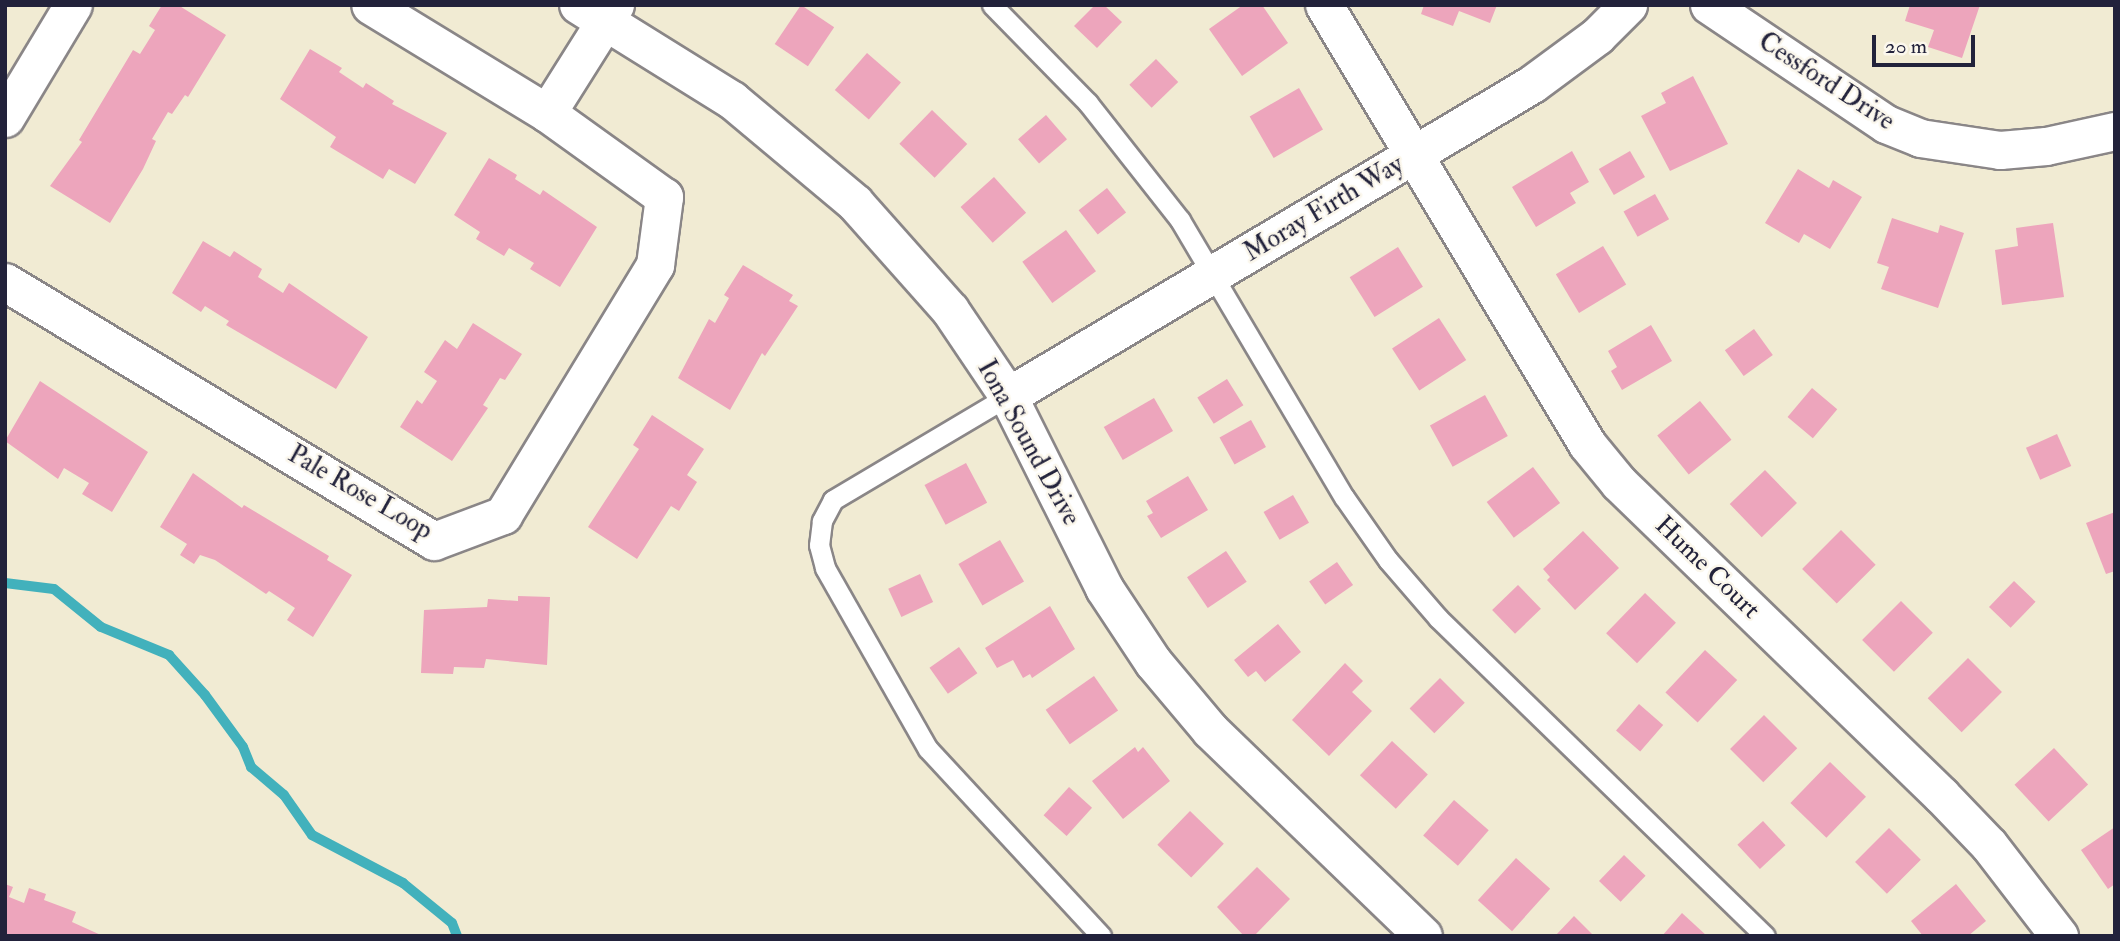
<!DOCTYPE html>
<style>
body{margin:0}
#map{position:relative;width:2120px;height:941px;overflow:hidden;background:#f1ebd3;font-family:"IM FELL Double Pica",serif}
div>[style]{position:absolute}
.stream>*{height:10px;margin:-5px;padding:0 5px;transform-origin:5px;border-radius:5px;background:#42b1bc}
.building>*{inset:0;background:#eda5bc;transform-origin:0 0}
.roads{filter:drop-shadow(2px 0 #8a8687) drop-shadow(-2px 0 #8a8687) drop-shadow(0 2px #8a8687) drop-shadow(0 -2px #8a8687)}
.lane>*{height:19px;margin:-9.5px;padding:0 9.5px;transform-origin:9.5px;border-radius:9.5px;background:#fff}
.street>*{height:37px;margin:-18.5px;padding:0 18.5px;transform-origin:18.5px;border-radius:18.5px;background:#fff}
.secondary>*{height:38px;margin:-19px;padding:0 19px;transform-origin:19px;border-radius:19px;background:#fff}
span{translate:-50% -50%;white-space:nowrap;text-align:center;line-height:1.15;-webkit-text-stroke:5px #fbf7ec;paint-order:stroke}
.street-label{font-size:26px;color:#22223b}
.frame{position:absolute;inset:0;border:7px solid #22223b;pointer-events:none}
.scale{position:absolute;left:1872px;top:35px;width:103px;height:32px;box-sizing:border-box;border:4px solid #22223b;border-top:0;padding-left:9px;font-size:21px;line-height:24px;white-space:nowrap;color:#22223b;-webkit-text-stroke:5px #fbf7ec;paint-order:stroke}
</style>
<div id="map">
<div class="stream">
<i style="left:5px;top:583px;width:49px;rotate:7deg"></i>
<i style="left:54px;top:589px;width:60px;rotate:39deg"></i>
<i style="left:101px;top:627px;width:74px;rotate:22.4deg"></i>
<i style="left:169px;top:655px;width:54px;rotate:48deg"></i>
<i style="left:205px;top:695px;width:64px;rotate:53.8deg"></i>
<i style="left:243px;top:747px;width:22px;rotate:68deg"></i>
<i style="left:251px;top:767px;width:43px;rotate:40.3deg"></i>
<i style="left:284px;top:795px;width:49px;rotate:55deg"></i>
<i style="left:312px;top:835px;width:103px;rotate:27.8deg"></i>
<i style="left:403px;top:883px;width:63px;rotate:39.2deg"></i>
<i style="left:452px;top:923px;width:14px;rotate:69deg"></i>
</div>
<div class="building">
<i style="clip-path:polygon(162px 5px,178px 5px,226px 35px,188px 97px,185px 95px,172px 114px,168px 112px,152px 139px,156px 141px,143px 169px,110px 223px,50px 186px,82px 142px,79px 140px,133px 50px,140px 54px,155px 30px,149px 26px)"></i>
<i style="left:801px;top:5px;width:40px;height:47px;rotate:34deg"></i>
<i style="clip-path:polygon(1095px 5px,1104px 5px,1122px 22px,1097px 48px,1074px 26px)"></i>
<i style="clip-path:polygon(1243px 5px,1262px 5px,1288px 43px,1242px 76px,1209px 29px)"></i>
<i style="clip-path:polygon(1424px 5px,1497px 5px,1490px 23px,1459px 11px,1453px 26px,1421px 14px)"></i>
<i style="clip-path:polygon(1910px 5px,1980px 5px,1962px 58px,1928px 47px,1934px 30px,1905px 21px)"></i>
<i style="clip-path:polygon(310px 49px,342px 68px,339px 72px,363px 88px,366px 83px,394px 101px,392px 104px,447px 133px,415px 184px,389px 169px,383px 179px,330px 147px,336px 137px,280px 99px)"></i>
<i style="left:867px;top:53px;width:45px;height:49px;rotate:41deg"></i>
<i style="left:1156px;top:59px;width:32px;height:37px;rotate:46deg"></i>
<i style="clip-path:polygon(1693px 76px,1728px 144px,1670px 171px,1641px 116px,1666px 103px,1661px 93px)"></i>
<i style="left:1299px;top:88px;width:48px;height:57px;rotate:60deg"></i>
<i style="left:932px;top:110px;width:49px;height:47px;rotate:44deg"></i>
<i style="left:1046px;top:115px;width:32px;height:37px;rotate:49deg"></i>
<i style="clip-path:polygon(1572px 151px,1589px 182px,1570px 193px,1576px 203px,1536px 227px,1512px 187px)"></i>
<i style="left:1630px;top:151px;width:30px;height:36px;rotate:60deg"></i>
<i style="clip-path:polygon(489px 158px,517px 175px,515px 179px,540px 195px,543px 190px,597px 227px,560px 287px,530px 269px,534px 263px,509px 248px,504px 256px,476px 239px,480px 232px,454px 215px)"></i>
<i style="clip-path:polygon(1798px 169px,1829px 188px,1833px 180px,1862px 197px,1830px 249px,1804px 234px,1799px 243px,1765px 223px)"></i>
<i style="left:994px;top:177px;width:48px;height:45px;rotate:48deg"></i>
<i style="left:1107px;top:188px;width:31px;height:36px;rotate:52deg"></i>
<i style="left:1655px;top:194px;width:29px;height:36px;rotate:61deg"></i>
<i style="clip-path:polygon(1892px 218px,1938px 233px,1940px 225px,1964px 233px,1938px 308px,1881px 289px,1889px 267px,1877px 263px)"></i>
<i style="clip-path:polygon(2053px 223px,2064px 297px,2002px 305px,1995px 250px,2018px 246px,2016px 228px)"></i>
<i style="left:1066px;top:230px;width:51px;height:54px;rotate:54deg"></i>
<i style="clip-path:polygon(203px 241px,230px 257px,234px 251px,262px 269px,258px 277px,283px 293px,289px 283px,368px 337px,336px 389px,226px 325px,229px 321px,205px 306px,201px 312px,172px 293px)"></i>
<i style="left:1603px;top:246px;width:45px;height:55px;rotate:59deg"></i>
<i style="left:1398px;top:247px;width:47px;height:57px;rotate:58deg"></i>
<i style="clip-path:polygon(743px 265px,793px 295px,789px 301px,798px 306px,765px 356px,762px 353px,730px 410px,678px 378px,709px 319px,715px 323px,729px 298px,724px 295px)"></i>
<i style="left:1439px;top:318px;width:50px;height:56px;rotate:57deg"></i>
<i style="clip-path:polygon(473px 323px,522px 354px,505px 380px,500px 378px,483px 405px,488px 408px,452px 461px,400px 427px,417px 400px,422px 404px,437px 381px,424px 372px,445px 340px,457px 349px)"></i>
<i style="clip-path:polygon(1651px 325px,1672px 361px,1622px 390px,1611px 371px,1617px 367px,1608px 351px)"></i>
<i style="left:1754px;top:329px;width:32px;height:36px;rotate:54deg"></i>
<i style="left:1227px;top:379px;width:31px;height:35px;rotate:58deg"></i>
<i style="clip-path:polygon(40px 381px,148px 452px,112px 512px,82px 494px,89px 483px,64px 468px,58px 479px,5px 441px)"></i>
<i style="left:1812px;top:388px;width:33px;height:38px;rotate:40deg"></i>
<i style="left:1485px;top:395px;width:47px;height:63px;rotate:61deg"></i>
<i style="left:1154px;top:398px;width:38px;height:58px;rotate:60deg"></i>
<i style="left:1700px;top:401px;width:50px;height:55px;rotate:51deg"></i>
<i style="clip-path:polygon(652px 415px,704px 449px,687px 475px,697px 482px,679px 511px,671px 506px,637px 559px,588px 527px,639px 449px,633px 445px)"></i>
<i style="left:1251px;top:420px;width:31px;height:36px;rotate:61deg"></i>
<i style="left:2057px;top:434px;width:35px;height:34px;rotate:66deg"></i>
<i style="left:966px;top:463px;width:45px;height:47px;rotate:62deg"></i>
<i style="left:1533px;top:467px;width:45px;height:58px;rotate:53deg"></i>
<i style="left:1765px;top:470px;width:46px;height:49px;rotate:46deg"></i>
<i style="clip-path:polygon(193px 473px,242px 508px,244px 505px,329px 556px,327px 560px,352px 575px,313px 637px,287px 620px,295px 608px,269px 591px,266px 594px,215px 560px,200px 555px,194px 564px,180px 555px,187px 544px,160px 527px)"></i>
<i style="clip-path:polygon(1188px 476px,1208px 510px,1161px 538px,1147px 516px,1153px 513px,1146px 501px)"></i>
<i style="left:1293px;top:495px;width:32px;height:34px;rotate:60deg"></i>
<i style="clip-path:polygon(2115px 512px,2115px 571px,2106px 574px,2086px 523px)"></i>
<i style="left:1841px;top:530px;width:49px;height:55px;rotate:45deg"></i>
<i style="clip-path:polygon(1583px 531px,1619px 568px,1575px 610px,1547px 580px,1550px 577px,1543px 569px)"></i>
<i style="left:1000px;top:540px;width:48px;height:48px;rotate:60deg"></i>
<i style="left:1226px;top:551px;width:37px;height:47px;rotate:56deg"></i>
<i style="left:1337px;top:562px;width:28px;height:34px;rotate:55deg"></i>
<i style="left:920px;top:574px;width:31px;height:35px;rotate:65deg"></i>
<i style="left:2014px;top:581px;width:30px;height:36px;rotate:44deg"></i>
<i style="left:1518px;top:585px;width:33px;height:36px;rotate:46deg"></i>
<i style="left:1645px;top:593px;width:43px;height:56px;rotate:44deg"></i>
<i style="clip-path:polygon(518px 596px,550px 597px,547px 665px,486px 659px,484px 668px,454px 667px,453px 674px,421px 673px,424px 610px,487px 607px,488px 599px,518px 601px)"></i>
<i style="left:1901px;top:601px;width:45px;height:55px;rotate:45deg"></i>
<i style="clip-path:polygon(1050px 606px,1075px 649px,1032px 678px,1030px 674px,1023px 678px,1013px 660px,997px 668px,985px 648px)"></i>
<i style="clip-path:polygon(1278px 624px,1301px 652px,1265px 682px,1256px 671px,1248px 677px,1234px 660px)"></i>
<i style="left:959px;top:647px;width:32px;height:36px;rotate:55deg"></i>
<i style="left:1705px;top:650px;width:44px;height:58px;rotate:43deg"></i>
<i style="left:1968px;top:658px;width:48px;height:57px;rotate:45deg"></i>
<i style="clip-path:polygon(1345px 663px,1363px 681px,1352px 692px,1372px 711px,1329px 756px,1292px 720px)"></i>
<i style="left:1094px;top:676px;width:42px;height:59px;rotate:55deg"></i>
<i style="left:1440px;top:678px;width:35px;height:43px;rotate:45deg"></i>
<i style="left:1639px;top:704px;width:32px;height:35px;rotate:41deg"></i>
<i style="left:1764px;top:715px;width:47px;height:48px;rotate:45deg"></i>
<i style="left:1392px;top:741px;width:49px;height:47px;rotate:43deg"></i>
<i style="clip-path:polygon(1135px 747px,1138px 752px,1143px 747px,1170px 781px,1123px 819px,1092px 781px)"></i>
<i style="left:2054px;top:748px;width:50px;height:54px;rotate:47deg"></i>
<i style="left:1830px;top:762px;width:50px;height:57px;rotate:44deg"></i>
<i style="left:1069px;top:787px;width:31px;height:38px;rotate:42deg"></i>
<i style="left:1454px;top:800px;width:46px;height:47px;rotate:41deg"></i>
<i style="left:1190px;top:811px;width:47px;height:47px;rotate:44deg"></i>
<i style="left:1763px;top:821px;width:33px;height:35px;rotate:47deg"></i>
<i style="clip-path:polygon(2115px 827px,2115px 884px,2108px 889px,2081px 850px)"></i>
<i style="left:1889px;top:828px;width:45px;height:48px;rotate:45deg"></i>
<i style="left:1624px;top:855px;width:30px;height:36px;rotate:44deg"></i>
<i style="left:1516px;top:858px;width:46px;height:57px;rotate:42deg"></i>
<i style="clip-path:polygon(1257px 867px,1290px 899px,1254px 936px,1244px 936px,1217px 907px)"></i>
<i style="clip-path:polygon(5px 884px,13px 887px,9px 897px,24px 903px,29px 888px,46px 894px,44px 900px,76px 912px,72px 922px,103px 936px,5px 936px)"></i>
<i style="clip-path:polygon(1956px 884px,1986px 921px,1968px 936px,1923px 936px,1911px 921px)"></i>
<i style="clip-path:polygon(1682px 913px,1707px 936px,1662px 936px)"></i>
<i style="clip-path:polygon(1574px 916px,1594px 936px,1555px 936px)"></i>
</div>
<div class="roads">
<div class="lane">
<i style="left:992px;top:5px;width:137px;rotate:45.6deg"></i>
<i style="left:1088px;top:103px;width:149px;rotate:51.8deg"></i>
<i style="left:1180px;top:220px;width:322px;rotate:59.4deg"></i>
<i style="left:1344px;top:497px;width:77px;rotate:55.1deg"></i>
<i style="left:1388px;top:560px;width:77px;rotate:49.2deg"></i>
<i style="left:1438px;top:618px;width:456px;rotate:44.2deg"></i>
<i style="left:1008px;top:396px;width:204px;rotate:149.3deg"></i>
<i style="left:833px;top:500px;width:24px;rotate:118deg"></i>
<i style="left:822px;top:521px;width:24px;rotate:97deg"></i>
<i style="left:819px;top:545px;width:24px;rotate:75deg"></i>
<i style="left:825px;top:568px;width:208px;rotate:60.4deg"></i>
<i style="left:928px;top:749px;width:255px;rotate:47.2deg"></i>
</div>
<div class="street">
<i style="left:1324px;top:5px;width:512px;rotate:59.07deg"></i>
<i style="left:1587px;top:444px;width:50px;rotate:50.6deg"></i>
<i style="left:1619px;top:483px;width:448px;rotate:44.1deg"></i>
<i style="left:1941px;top:795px;width:69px;rotate:46.2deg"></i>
<i style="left:1989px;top:845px;width:115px;rotate:52.4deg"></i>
<i style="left:1709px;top:5px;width:213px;rotate:33.9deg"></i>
<i style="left:1886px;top:124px;width:37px;rotate:22deg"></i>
<i style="left:1920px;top:138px;width:81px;rotate:8.5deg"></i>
<i style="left:2000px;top:150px;width:46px;rotate:-5deg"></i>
<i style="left:2046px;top:146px;width:71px;rotate:-12.3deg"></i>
<i style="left:547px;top:113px;width:109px;rotate:-57.8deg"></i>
<i style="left:605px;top:21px;width:150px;rotate:31.9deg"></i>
<i style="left:732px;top:100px;width:160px;rotate:39.9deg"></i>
<i style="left:855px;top:203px;width:143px;rotate:48.4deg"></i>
<i style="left:950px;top:310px;width:104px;rotate:56deg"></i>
<i style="left:1008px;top:396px;width:215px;rotate:63.4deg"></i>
<i style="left:1104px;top:588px;width:89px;rotate:56.5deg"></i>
<i style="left:1153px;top:662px;width:89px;rotate:50deg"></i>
<i style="left:1210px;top:730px;width:296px;rotate:44deg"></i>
<i style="left:5px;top:118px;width:132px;rotate:-59deg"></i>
<i style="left:5px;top:282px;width:501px;rotate:31.12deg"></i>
<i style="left:434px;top:541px;width:74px;rotate:-20.6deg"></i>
<i style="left:503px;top:515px;width:293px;rotate:-58.7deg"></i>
<i style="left:655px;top:265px;width:69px;rotate:-82.5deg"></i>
<i style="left:664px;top:197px;width:144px;rotate:-144.3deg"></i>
<i style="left:547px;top:113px;width:207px;rotate:-148.6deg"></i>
<i style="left:1008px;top:396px;width:610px;rotate:-30.77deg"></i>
<i style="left:1532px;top:84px;width:81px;rotate:-36.4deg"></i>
<i style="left:1597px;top:36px;width:44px;rotate:-45deg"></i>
</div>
<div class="secondary">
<i style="left:579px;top:5px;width:31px;rotate:32deg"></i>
<i style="left:605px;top:21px;width:19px;rotate:-58deg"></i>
</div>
</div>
<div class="street-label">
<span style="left:1826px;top:82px;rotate:33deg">Cessford Drive</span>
<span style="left:1324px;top:209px;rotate:-31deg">Moray Firth Way</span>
<span style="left:1028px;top:443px;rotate:61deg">Iona Sound Drive</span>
<span style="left:360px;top:493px;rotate:30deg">Pale Rose Loop</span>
<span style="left:1707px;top:568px;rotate:44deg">Hume Court</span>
</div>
<div class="frame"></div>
<div class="scale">20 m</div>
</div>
